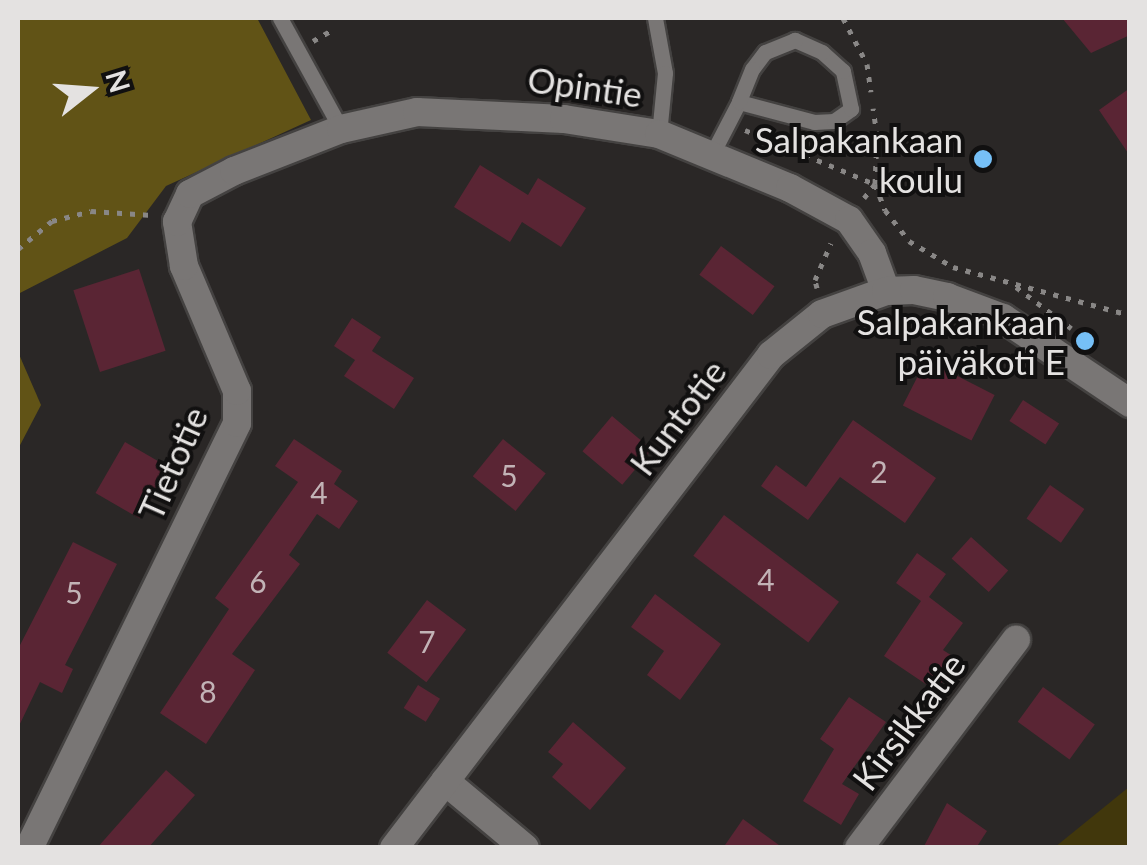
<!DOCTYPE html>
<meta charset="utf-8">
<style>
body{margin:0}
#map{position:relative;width:1147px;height:865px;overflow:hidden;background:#2a2726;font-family:Lato,sans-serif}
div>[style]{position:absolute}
.green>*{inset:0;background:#41370c}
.forest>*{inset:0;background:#615316}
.building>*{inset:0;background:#5a2534;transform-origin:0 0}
.path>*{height:5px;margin-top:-2.5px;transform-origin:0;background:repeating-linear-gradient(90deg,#898786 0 5px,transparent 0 13px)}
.roads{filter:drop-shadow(2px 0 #444241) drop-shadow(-2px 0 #444241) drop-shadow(0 2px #444241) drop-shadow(0 -2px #444241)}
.service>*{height:15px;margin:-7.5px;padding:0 7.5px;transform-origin:7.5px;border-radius:7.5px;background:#797675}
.minor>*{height:28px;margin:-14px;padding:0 14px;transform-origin:14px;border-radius:14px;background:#797675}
.tertiary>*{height:28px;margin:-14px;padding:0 14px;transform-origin:14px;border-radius:14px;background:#797675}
.dots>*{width:28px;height:28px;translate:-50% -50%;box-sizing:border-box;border:5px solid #111010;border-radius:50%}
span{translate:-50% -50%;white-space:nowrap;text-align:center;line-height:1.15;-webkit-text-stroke:8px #111010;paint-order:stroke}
.number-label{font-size:30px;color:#c2b3b6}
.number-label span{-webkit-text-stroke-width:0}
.street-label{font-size:35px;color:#e4e2e1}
.poi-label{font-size:35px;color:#e4e2e1}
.right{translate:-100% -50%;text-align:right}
.frame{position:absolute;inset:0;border:20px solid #e4e2e1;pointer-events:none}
.north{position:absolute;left:40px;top:40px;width:100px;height:100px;-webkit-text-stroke:8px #111010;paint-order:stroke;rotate:73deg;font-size:28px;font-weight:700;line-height:40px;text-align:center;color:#e4e2e1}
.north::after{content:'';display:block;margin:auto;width:35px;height:45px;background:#e4e2e1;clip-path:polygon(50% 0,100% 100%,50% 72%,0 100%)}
</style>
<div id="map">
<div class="green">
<i style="clip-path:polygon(1129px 787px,1129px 847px,1055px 847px)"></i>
</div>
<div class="forest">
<i style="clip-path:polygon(18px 18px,257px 18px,311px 120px,166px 186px,127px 238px,18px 294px)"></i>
<i style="clip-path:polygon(18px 352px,41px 405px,18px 449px)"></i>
</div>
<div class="building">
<i style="clip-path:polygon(1062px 18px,1130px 18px,1130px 35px,1091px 53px)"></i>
<i style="clip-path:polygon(1130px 88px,1130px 156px,1099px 110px)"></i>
<i style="clip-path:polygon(480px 165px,528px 195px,538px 178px,586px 208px,561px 247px,522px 222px,510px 242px,454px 207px)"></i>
<i style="left:721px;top:246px;width:67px;height:36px;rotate:37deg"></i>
<i style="left:139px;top:269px;width:86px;height:69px;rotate:72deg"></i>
<i style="clip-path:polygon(352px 318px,381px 337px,372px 351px,414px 378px,394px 409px,344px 376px,355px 360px,334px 346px)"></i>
<i style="left:926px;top:360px;width:77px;height:51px;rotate:27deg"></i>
<i style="left:1023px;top:400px;width:43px;height:25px;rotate:33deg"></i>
<i style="left:612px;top:416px;width:52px;height:46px;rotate:40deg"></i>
<i style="clip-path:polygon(853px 420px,936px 478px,905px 523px,840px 477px,808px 520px,761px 486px,776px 465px,806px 487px)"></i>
<i style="clip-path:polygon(294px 439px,342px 471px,334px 484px,358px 501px,339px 529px,317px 514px,289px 555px,300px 564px,232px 654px,255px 670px,206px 744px,160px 713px,229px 609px,215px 598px,298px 482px,275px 466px)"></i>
<i style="left:503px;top:439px;width:55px;height:48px;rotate:39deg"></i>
<i style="left:125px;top:442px;width:51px;height:59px;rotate:30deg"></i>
<i style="left:1050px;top:485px;width:42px;height:41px;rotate:35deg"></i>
<i style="left:724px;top:515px;width:144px;height:51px;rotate:37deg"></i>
<i style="left:971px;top:537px;width:50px;height:29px;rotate:42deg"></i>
<i style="clip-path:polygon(73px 542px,117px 564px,65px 665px,73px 669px,62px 693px,40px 682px,18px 728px,18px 649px)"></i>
<i style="clip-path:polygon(917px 553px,946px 574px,929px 597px,963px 623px,943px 650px,957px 659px,936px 691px,884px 656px,921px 601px,896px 583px)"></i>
<i style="clip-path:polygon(655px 594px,721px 644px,680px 700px,647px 675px,664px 651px,631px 627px)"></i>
<i style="left:427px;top:600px;width:49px;height:66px;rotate:37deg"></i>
<i style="left:418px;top:685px;width:26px;height:27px;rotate:32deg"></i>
<i style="left:1043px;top:687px;width:64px;height:43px;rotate:36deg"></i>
<i style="clip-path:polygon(849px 697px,886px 722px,842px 784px,859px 794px,841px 825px,803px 801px,834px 749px,820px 739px)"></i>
<i style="clip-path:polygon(573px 722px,626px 768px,590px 810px,552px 777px,563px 764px,548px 752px)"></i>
<i style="clip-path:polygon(166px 770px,195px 795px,148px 848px,97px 848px)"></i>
<i style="clip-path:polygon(947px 803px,987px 831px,976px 848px,923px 848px)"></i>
<i style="clip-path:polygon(743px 819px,783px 848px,723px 848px)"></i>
</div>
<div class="path">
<i style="left:843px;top:18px;width:52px;rotate:62.4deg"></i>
<i style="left:867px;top:64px;width:28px;rotate:82deg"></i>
<i style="left:313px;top:41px;width:22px;rotate:-30deg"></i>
<i style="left:745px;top:130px;width:141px;rotate:22.6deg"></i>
<i style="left:875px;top:184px;width:28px;rotate:69deg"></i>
<i style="left:885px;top:210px;width:39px;rotate:52deg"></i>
<i style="left:909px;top:241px;width:51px;rotate:30.6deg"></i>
<i style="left:953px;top:267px;width:183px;rotate:15.2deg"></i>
<i style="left:864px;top:198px;width:18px;rotate:-52deg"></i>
<i style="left:875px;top:184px;width:48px;rotate:-87.6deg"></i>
<i style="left:877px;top:136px;width:28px;rotate:-98deg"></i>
<i style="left:18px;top:249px;width:44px;rotate:-39.5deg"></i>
<i style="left:52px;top:221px;width:40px;rotate:-14.4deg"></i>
<i style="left:91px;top:211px;width:61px;rotate:3.8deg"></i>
<i style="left:1016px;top:287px;width:69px;rotate:36.7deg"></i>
<i style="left:817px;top:288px;width:8px;rotate:-104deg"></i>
<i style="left:815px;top:280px;width:40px;rotate:-66.6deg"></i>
</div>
<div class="roads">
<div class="service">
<i style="left:280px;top:18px;width:127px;rotate:61.2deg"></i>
<i style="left:655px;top:18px;width:56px;rotate:79.7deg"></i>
<i style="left:665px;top:73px;width:61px;rotate:95.6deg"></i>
<i style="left:712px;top:154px;width:59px;rotate:-62.6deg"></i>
<i style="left:739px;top:102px;width:78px;rotate:14.9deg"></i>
<i style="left:814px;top:122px;width:20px;rotate:-3deg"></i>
<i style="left:834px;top:121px;width:21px;rotate:-35deg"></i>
<i style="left:851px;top:109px;width:39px;rotate:-102deg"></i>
<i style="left:843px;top:71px;width:28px;rotate:-138deg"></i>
<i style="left:822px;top:52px;width:30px;rotate:-156deg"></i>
<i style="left:795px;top:40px;width:32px;rotate:158deg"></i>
<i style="left:765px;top:52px;width:21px;rotate:127deg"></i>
<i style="left:752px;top:69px;width:35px;rotate:112deg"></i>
</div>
<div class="minor">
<i style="left:445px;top:781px;width:104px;rotate:39.9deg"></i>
<i style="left:29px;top:848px;width:473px;rotate:-63.9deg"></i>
<i style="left:237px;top:423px;width:32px;rotate:-90deg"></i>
<i style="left:237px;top:391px;width:136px;rotate:-113deg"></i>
<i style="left:184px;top:266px;width:45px;rotate:-99deg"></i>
<i style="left:177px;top:222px;width:31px;rotate:-65deg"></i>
<i style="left:190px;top:194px;width:50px;rotate:-27.6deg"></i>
<i style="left:234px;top:171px;width:115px;rotate:-21.4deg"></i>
<i style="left:341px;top:129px;width:78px;rotate:-12.6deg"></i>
<i style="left:417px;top:112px;width:147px;rotate:2.7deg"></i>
<i style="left:564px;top:119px;width:96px;rotate:9deg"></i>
<i style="left:659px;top:134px;width:142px;rotate:22.4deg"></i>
<i style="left:790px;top:188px;width:67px;rotate:28.5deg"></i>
<i style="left:849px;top:220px;width:40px;rotate:55.1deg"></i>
<i style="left:872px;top:253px;width:40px;rotate:69.8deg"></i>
<i style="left:859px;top:848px;width:261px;rotate:-53deg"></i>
</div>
<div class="tertiary">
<i style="left:394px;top:848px;width:621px;rotate:-52.59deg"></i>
<i style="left:771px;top:355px;width:65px;rotate:-38.8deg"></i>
<i style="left:822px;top:314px;width:68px;rotate:-19.8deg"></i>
<i style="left:886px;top:291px;width:28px;rotate:-2deg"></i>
<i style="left:914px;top:290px;width:34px;rotate:12deg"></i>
<i style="left:947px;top:297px;width:60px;rotate:20.6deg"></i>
<i style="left:1003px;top:318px;width:153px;rotate:33.8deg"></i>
</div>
</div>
<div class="dots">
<i style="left:983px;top:159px;background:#76c0f7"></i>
<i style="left:1085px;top:341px;background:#76c0f7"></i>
</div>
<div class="number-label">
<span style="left:879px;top:471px">2</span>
<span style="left:509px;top:475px">5</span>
<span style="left:319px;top:492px">4</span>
<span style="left:766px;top:579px">4</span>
<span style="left:258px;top:581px">6</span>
<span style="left:74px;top:592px">5</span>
<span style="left:427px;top:641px">7</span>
<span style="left:208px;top:691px">8</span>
</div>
<div class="street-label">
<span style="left:585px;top:86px;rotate:8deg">Opintie</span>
<span style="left:677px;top:417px;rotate:-53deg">Kuntotie</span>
<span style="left:172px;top:463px;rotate:-66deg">Tietotie</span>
<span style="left:908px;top:721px;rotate:-53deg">Kirsikkatie</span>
</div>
<div class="poi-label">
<span class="right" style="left:963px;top:159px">Salpakankaan<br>koulu</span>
<span class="right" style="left:1065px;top:341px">Salpakankaan<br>päiväkoti E</span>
</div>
<div class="frame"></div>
<div class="north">N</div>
</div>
